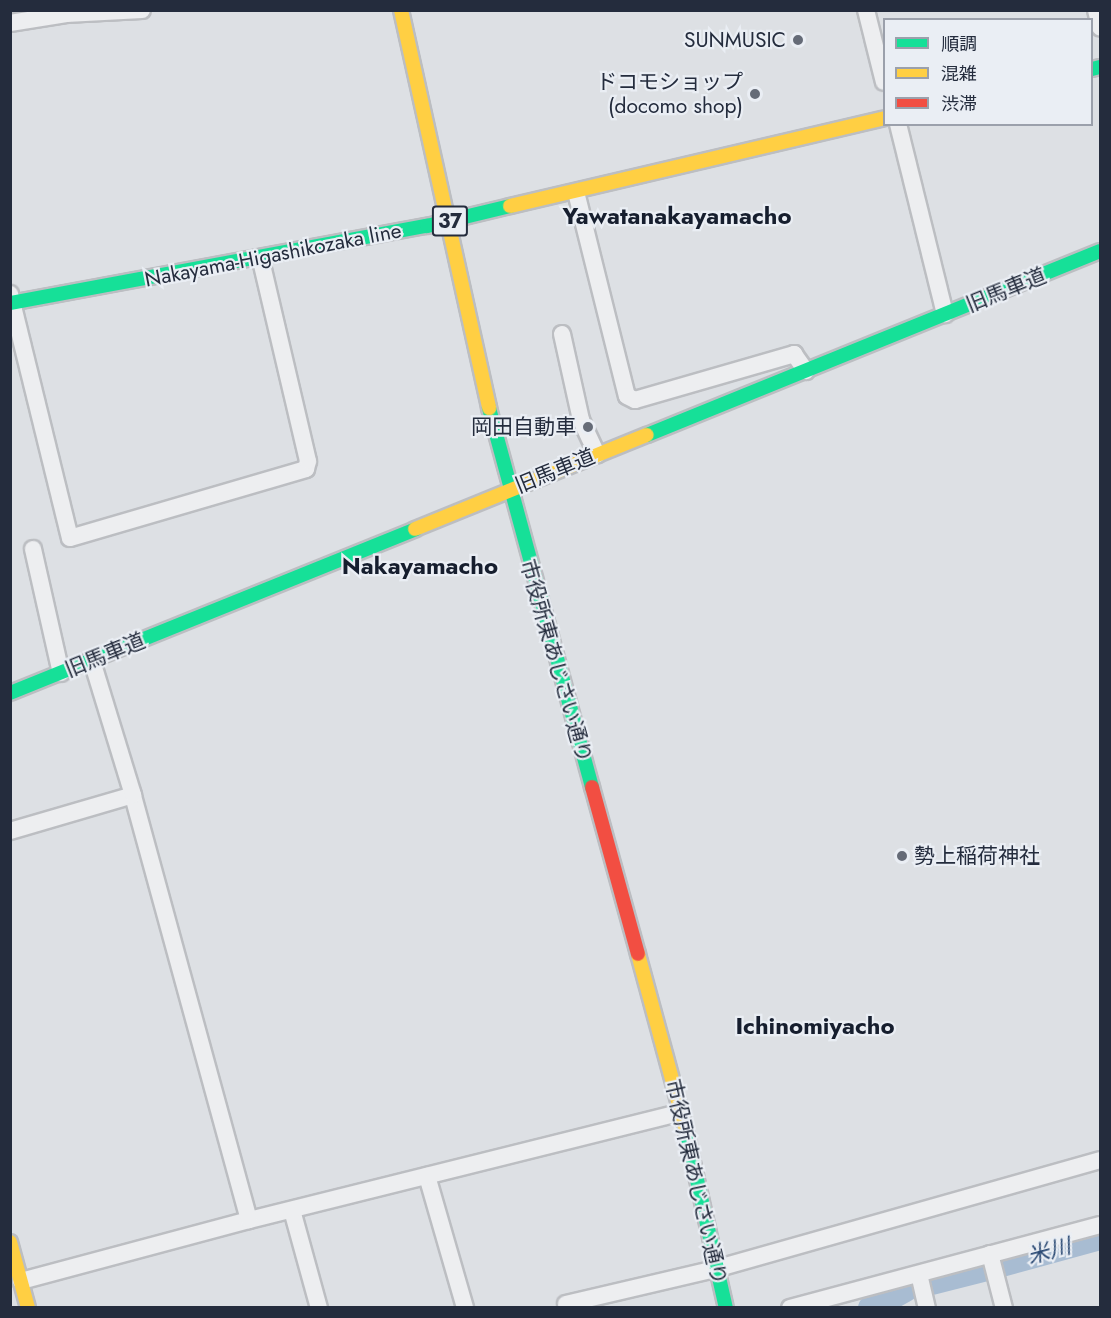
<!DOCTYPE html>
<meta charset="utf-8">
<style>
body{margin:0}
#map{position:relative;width:1111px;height:1318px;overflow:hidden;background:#dde0e4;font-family:Jost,"Noto Sans JP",sans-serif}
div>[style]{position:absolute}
.river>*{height:26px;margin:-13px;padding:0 13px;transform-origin:13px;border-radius:13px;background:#a8bcd2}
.roads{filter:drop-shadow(2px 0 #bcbec2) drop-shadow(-2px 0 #bcbec2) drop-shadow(0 2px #bcbec2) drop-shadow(0 -2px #bcbec2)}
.street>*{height:16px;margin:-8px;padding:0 8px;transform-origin:8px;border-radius:8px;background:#edeef0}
.fast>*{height:14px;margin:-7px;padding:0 7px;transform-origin:7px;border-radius:7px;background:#16e098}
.slow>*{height:14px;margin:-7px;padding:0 7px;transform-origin:7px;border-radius:7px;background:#ffcf43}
.jam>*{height:14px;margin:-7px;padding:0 7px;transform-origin:7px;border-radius:7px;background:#f24e42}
.dots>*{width:16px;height:16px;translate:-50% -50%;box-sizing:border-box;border:3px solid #eaeef4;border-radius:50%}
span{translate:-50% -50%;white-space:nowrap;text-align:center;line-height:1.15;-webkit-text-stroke:4.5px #eaeef4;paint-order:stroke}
.shield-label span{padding:2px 4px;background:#eaeef4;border:2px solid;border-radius:4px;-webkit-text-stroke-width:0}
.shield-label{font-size:20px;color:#242c3d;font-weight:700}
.poi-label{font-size:21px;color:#242c3d}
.right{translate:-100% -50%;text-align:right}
.left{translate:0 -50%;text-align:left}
.street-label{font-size:21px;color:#242c3d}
.water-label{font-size:22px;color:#2b4a74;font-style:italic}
.quarter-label{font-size:24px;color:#161e2e;font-weight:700}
.frame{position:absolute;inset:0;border:12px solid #242c3d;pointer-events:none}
.legend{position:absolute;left:883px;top:18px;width:210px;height:108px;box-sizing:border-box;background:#eaeef4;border:2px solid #9ba0ab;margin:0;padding:8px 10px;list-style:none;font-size:18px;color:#242c3d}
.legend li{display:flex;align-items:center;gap:12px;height:30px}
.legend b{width:30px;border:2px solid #9ba0ab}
</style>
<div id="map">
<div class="river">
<i style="left:998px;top:1265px;width:106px;rotate:-15.4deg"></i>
<i style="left:932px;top:1282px;width:57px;rotate:-14.3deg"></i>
<i style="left:871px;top:1308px;width:39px;rotate:-29deg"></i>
</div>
<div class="roads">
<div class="street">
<i style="left:866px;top:10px;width:74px;rotate:76deg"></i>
<i style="left:1096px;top:10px;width:18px;rotate:77deg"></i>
<i style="left:10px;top:23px;width:57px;rotate:-9.1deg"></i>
<i style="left:66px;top:14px;width:76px;rotate:-3deg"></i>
<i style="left:898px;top:124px;width:196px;rotate:76.1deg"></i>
<i style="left:576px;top:192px;width:210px;rotate:76deg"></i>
<i style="left:627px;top:396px;width:9px;rotate:27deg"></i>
<i style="left:635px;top:400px;width:166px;rotate:-16.1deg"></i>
<i style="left:794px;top:354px;width:21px;rotate:55deg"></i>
<i style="left:10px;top:294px;width:251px;rotate:76.2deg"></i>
<i style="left:70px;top:538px;width:246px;rotate:-16.3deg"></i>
<i style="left:306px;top:469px;width:8px;rotate:-76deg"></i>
<i style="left:308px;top:461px;width:206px;rotate:-103.2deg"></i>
<i style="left:562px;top:334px;width:88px;rotate:77.5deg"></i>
<i style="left:581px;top:420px;width:38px;rotate:65deg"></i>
<i style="left:33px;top:549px;width:127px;rotate:77.3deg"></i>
<i style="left:10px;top:831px;width:128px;rotate:-16.3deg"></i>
<i style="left:427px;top:1176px;width:137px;rotate:73.9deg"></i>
<i style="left:292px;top:1210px;width:102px;rotate:74.6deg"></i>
<i style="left:249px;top:1220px;width:446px;rotate:-14deg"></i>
<i style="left:990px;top:1254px;width:56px;rotate:75.5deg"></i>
<i style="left:919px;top:1274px;width:35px;rotate:77deg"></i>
<i style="left:21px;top:1281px;width:236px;rotate:-15deg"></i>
<i style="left:249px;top:1220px;width:441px;rotate:-105.3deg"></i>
<i style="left:133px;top:795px;width:140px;rotate:-107deg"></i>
<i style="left:566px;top:1304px;width:153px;rotate:-13.2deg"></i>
<i style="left:715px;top:1269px;width:400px;rotate:-15.8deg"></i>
<i style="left:790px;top:1308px;width:321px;rotate:-15deg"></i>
</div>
<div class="fast">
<i style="left:1092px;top:69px;width:8px;rotate:-14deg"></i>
<i style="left:10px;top:303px;width:424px;rotate:-10.5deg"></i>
<i style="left:427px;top:226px;width:85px;rotate:-13.5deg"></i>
<i style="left:489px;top:408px;width:393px;rotate:74.8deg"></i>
<i style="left:647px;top:435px;width:489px;rotate:-22.1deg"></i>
<i style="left:10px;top:693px;width:437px;rotate:-22deg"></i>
<i style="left:686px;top:1131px;width:181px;rotate:77.3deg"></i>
</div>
<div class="slow">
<i style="left:401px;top:10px;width:408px;rotate:77.5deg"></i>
<i style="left:510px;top:206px;width:384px;rotate:-13.2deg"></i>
<i style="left:415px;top:529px;width:250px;rotate:-22.1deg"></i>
<i style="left:638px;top:954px;width:183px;rotate:74.8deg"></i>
<i style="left:10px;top:1242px;width:68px;rotate:74.7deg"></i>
</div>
<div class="jam">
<i style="left:592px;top:787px;width:173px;rotate:74.6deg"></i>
</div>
</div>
<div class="dots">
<i style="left:798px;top:40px;background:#656b77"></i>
<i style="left:755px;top:94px;background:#656b77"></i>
<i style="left:588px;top:427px;background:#656b77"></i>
<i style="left:902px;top:856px;background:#656b77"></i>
</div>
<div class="shield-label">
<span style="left:450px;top:221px">37</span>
</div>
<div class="poi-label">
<span class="right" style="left:786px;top:40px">SUNMUSIC</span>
<span class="right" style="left:743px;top:94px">ドコモショップ<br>(docomo shop)</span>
<span class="right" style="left:576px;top:427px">岡田自動車</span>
<span class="left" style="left:914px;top:856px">勢上稲荷神社</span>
</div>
<div class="street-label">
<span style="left:273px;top:255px;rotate:-11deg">Nakayama-Higashikozaka line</span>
<span style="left:1006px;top:290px;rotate:-22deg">旧馬車道</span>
<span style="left:555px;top:471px;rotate:-22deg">旧馬車道</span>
<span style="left:105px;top:655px;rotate:-22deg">旧馬車道</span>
<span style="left:556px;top:661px;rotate:74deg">市役所東あじさい通り</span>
<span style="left:696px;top:1182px;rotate:77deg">市役所東あじさい通り</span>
</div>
<div class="water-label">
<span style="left:1049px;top:1251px;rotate:-15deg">米川</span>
</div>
<div class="quarter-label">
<span style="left:677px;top:216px">Yawatanakayamacho</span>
<span style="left:420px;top:566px">Nakayamacho</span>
<span style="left:815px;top:1026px">Ichinomiyacho</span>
</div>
<div class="frame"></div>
<ul class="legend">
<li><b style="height:8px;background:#16e098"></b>順調</li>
<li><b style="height:8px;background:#ffcf43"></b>混雑</li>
<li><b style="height:8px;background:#f24e42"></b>渋滞</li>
</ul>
</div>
